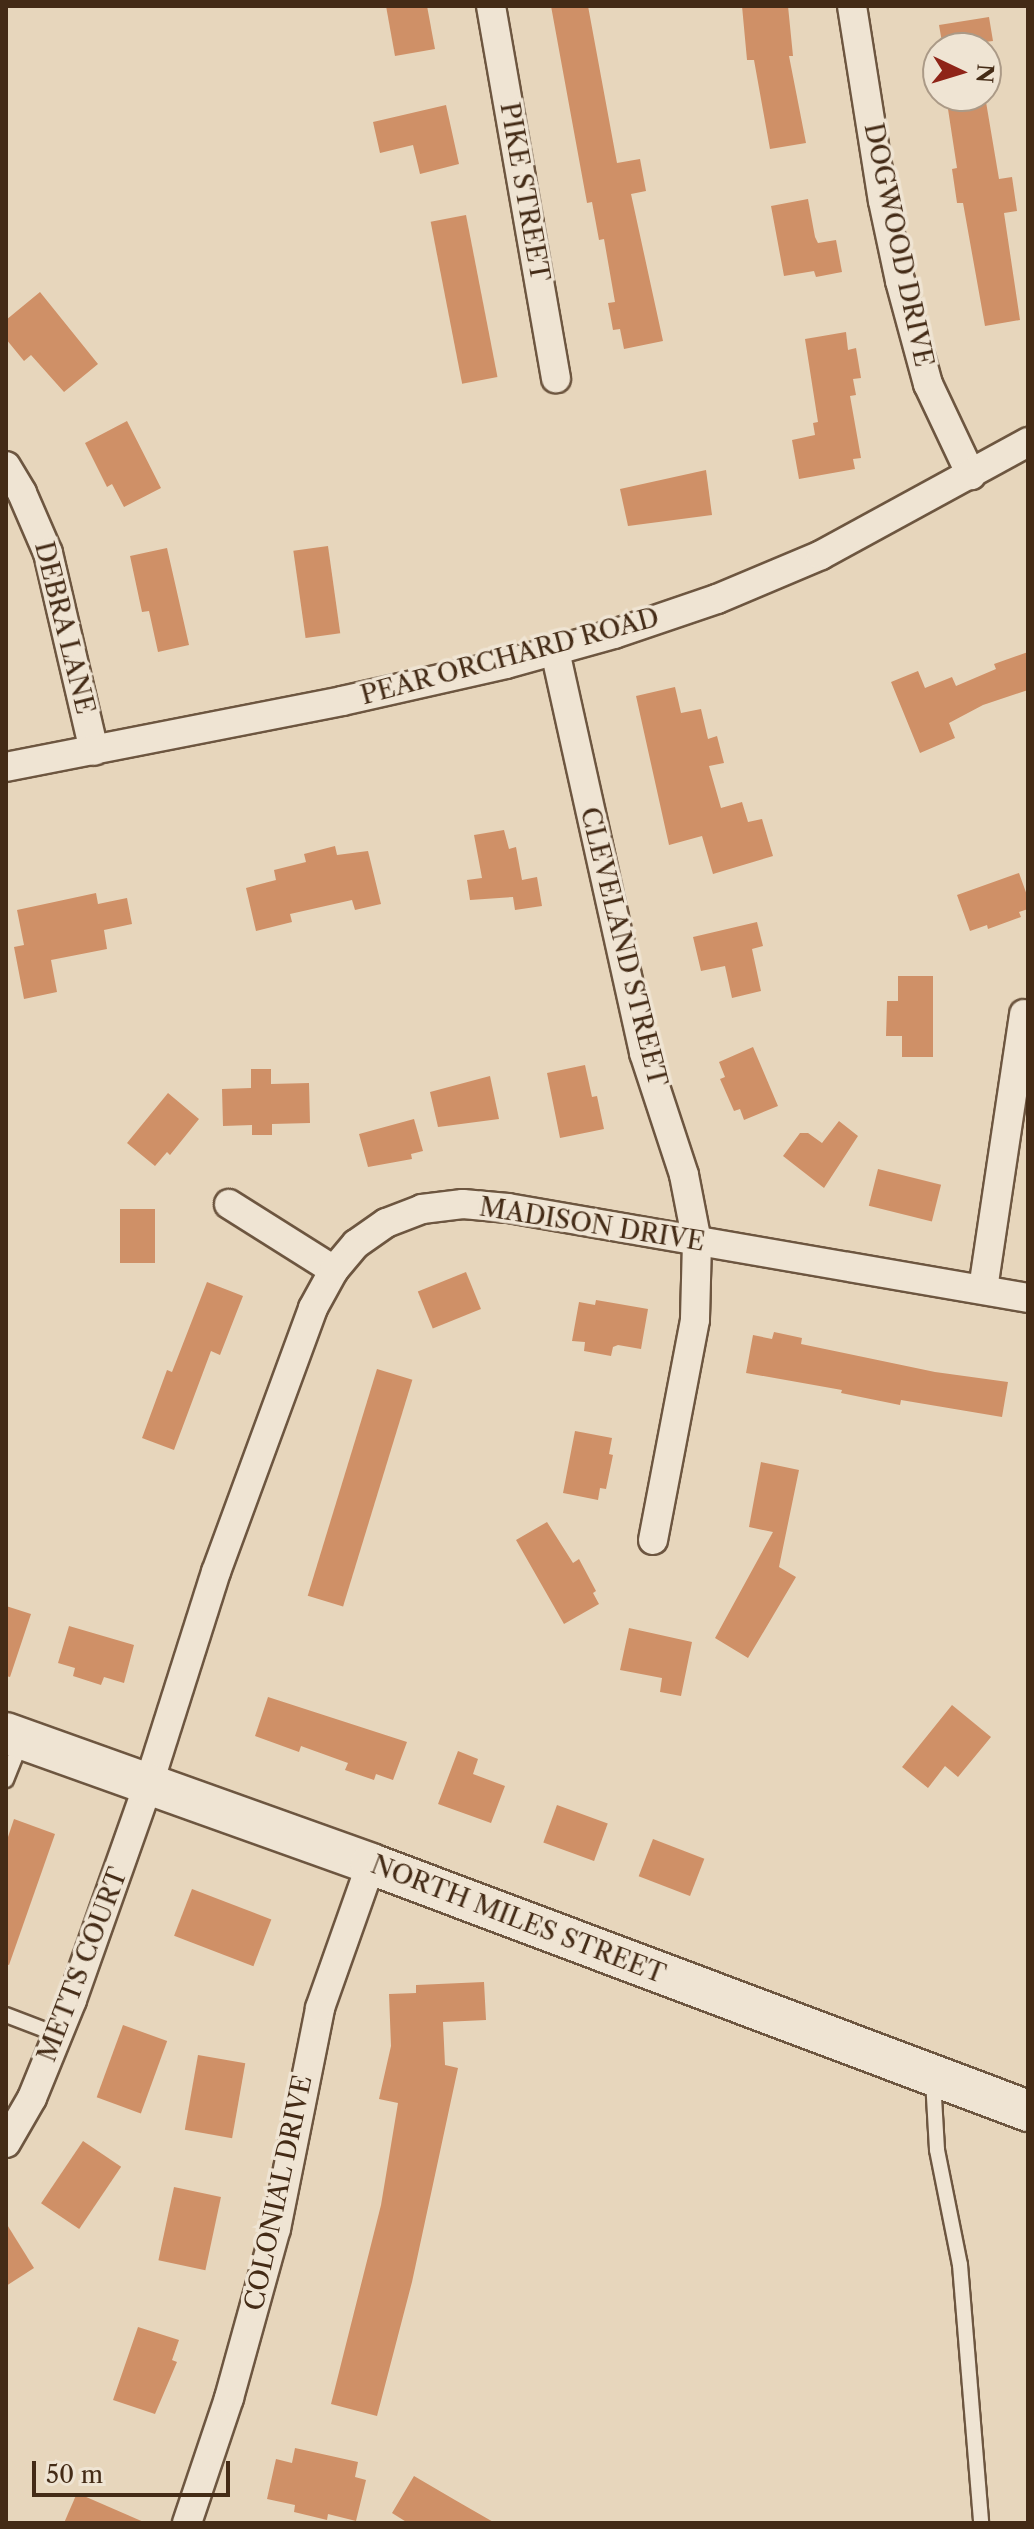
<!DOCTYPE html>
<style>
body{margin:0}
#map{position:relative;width:1034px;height:2529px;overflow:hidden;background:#e7d6bc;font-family:"Libre Caslon Text",serif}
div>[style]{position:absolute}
.building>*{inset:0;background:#cf9067;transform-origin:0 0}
.roads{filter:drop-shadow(2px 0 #6d5640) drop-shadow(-2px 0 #6d5640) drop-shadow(0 2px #6d5640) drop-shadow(0 -2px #6d5640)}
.lane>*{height:14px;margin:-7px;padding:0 7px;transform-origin:7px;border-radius:7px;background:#efe4d3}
.street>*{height:28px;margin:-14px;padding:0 14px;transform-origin:14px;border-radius:14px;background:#efe4d3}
.secondary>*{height:40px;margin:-20px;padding:0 20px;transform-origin:20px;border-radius:20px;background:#efe4d3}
span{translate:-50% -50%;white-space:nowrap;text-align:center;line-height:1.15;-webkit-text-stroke:7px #efe4d3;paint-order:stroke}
.street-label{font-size:26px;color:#442b16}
.frame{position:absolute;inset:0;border:8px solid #442b16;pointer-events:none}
.north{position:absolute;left:922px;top:32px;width:80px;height:80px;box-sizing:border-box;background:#efe4d3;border:2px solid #ab9a87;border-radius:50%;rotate:94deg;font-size:22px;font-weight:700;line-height:32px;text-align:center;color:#442b16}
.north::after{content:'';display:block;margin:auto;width:28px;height:36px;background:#8f2418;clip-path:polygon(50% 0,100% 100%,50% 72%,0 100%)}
.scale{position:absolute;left:32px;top:2461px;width:198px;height:36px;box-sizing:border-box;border:4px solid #442b16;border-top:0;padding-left:10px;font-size:24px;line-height:28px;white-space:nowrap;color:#442b16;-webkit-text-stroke:6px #efe4d3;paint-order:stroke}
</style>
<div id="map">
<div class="building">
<i style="clip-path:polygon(386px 6px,427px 6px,435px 49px,395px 56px)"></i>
<i style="clip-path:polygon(551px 6px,588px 6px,617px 163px,640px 159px,646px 191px,631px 194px,663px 341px,624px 349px,620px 329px,613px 330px,608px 303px,615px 302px,604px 239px,599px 240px,592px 202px,587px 203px)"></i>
<i style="clip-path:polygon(742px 6px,788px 6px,793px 56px,789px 56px,806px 143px,770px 149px,754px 60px,747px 60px)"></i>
<i style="clip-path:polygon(989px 17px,993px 41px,977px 43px,977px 48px,943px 48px,939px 25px)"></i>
<i style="clip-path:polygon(946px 96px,985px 96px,999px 179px,1012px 177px,1017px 211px,1004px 213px,1020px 320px,985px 326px,963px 203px,957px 203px,952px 169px,957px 168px)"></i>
<i style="clip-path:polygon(446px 105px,459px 164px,420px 174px,413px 145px,380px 153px,373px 122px)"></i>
<i style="clip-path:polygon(808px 199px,815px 237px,818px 243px,836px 240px,842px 272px,816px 277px,814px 271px,784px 276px,771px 206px)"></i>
<i style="left:466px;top:215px;width:165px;height:36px;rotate:79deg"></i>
<i style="clip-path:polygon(40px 292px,98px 364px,64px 392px,31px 355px,24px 361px,6px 339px,6px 320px)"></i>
<i style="clip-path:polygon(846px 332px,848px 350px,856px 348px,861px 378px,853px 379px,856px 395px,850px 396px,861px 458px,853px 459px,855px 469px,799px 479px,792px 440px,815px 435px,813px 423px,818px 422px,805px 339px)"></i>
<i style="clip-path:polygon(127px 421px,161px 488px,124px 507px,112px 484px,107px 487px,85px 443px)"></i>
<i style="clip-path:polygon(706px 470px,712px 515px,628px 526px,620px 489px)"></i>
<i style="left:328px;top:546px;width:88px;height:35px;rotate:82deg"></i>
<i style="clip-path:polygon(167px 548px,189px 645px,158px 652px,149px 611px,142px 612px,130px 556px)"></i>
<i style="clip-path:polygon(1028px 652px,1028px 690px,983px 705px,949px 723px,955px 738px,920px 753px,891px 682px,918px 671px,925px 688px,952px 677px,956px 686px,996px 669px,994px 664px)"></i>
<i style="clip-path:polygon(675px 687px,681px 713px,701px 709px,708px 739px,717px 736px,724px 763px,709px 766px,721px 808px,742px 802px,748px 822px,762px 819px,773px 856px,713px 874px,702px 836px,669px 845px,636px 696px)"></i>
<i style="clip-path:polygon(504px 830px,509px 849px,516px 847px,522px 880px,537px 877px,542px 906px,515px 910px,513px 897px,470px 900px,467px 880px,482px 878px,474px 835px)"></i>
<i style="clip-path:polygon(335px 846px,337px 855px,368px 851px,381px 904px,355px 910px,352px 900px,290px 914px,292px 922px,256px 931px,246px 888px,276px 880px,274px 870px,306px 862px,304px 854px)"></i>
<i style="clip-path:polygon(1019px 873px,1028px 898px,1028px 909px,1019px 912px,1021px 917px,988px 929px,987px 925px,970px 931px,957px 895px)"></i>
<i style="clip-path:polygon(96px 893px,98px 904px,127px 898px,132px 924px,104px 930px,107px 949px,51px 960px,57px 992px,24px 999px,14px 947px,24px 945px,17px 910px)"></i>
<i style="clip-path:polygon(757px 922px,763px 946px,752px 949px,761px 991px,732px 998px,725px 966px,701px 971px,693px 937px)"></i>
<i style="clip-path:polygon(898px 976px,933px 976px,933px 1057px,902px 1057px,902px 1036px,886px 1036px,887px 1001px,898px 1001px)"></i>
<i style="clip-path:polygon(753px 1047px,778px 1106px,744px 1120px,740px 1109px,734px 1111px,720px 1079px,725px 1077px,719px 1062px)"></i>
<i style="clip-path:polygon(585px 1065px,592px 1097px,597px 1096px,604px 1129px,560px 1138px,547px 1073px)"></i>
<i style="clip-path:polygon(251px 1069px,271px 1069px,271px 1084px,309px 1083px,310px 1123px,272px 1124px,272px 1135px,252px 1135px,252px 1125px,223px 1126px,222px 1089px,251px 1088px)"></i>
<i style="clip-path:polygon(490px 1076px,499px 1119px,438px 1127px,430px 1092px)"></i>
<i style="clip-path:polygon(168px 1093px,199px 1119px,170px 1155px,167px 1152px,155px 1166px,127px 1143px)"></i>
<i style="clip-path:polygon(414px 1119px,423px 1151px,411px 1154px,412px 1159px,368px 1167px,359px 1134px)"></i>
<i style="clip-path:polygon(839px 1121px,858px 1136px,824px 1188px,783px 1156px,800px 1133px,808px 1133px,822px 1143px)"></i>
<i style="left:878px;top:1169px;width:65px;height:38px;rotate:14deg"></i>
<i style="left:120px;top:1209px;width:35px;height:54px"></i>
<i style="left:466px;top:1272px;width:40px;height:52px;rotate:68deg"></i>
<i style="clip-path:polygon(207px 1282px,243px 1296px,220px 1355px,211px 1351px,174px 1450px,142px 1438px,167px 1370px,172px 1372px)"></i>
<i style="clip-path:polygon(596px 1300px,648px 1309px,641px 1349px,618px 1345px,613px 1347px,611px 1356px,584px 1351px,585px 1342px,572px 1341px,579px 1302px,595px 1305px)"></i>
<i style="clip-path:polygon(774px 1332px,802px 1338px,801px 1344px,935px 1372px,1008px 1382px,1002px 1417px,901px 1400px,900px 1405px,841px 1393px,842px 1390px,746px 1373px,753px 1335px,772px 1339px)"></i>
<i style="left:377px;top:1369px;width:37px;height:237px;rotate:17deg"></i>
<i style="clip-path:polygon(575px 1431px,612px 1438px,609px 1454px,613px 1455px,606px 1489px,600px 1488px,598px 1500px,563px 1493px)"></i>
<i style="clip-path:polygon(761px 1462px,799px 1470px,779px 1567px,796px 1577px,748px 1658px,715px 1638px,773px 1532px,749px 1527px)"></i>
<i style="clip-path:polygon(547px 1522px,573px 1563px,579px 1559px,596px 1591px,593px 1593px,599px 1604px,564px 1624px,516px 1540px)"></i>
<i style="clip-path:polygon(6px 1606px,31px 1614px,10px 1677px,6px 1676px)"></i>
<i style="clip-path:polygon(69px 1626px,134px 1645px,124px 1683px,104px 1677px,101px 1685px,73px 1676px,75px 1668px,58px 1663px)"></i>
<i style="clip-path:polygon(629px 1628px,692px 1642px,681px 1696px,660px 1692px,662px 1678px,620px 1670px)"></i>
<i style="clip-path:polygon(268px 1697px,407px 1742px,393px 1780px,376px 1774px,374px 1780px,345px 1770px,348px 1763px,301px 1746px,299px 1752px,255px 1736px)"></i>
<i style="clip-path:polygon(952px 1705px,991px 1737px,958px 1777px,945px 1766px,928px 1788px,902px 1767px)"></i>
<i style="clip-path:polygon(458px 1751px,478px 1759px,473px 1774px,505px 1786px,491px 1823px,438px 1804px)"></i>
<i style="left:557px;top:1805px;width:54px;height:40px;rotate:20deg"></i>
<i style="clip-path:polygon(14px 1819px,55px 1834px,9px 1965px,6px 1964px,6px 1843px)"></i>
<i style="left:653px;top:1839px;width:55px;height:40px;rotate:21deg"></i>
<i style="left:192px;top:1889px;width:85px;height:50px;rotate:21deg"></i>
<i style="clip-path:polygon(484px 1982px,486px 2020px,443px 2022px,445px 2065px,458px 2068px,412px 2282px,377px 2416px,331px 2404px,381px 2205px,398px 2103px,379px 2099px,391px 2046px,389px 1994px,416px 1993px,416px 1985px)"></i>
<i style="left:123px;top:2025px;width:47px;height:77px;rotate:20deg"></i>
<i style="left:198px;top:2055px;width:48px;height:76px;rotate:10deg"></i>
<i style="left:83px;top:2141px;width:46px;height:75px;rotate:34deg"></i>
<i style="left:174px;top:2187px;width:48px;height:75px;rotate:12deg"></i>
<i style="clip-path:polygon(6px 2223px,34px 2268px,6px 2286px)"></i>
<i style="clip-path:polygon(138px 2327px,179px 2340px,172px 2360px,177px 2362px,155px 2414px,113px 2400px)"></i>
<i style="clip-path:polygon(295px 2448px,358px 2462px,355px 2477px,366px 2480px,356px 2521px,328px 2514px,327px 2520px,294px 2512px,295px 2505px,267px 2499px,276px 2459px,292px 2463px)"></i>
<i style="clip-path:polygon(414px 2476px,455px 2500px,495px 2523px,408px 2523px,392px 2513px)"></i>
<i style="clip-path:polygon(77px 2493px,146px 2523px,64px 2523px)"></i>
</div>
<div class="roads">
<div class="lane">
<i style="left:6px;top:1780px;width:43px;rotate:-68.2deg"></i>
<i style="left:6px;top:2015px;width:56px;rotate:21deg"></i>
<i style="left:933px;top:2080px;width:70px;rotate:86.7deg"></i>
<i style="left:937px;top:2150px;width:117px;rotate:78.7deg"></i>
<i style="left:960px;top:2265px;width:259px;rotate:85.3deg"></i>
</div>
<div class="street">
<i style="left:491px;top:6px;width:378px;rotate:80.1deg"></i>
<i style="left:852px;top:6px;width:197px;rotate:81deg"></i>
<i style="left:883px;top:201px;width:82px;rotate:78deg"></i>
<i style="left:900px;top:281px;width:107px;rotate:74.8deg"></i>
<i style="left:928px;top:384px;width:101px;rotate:64.7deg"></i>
<i style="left:6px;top:466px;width:31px;rotate:59deg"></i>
<i style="left:22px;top:493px;width:65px;rotate:66.6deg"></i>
<i style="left:48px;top:553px;width:203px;rotate:76.9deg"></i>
<i style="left:555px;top:651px;width:412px;rotate:77.5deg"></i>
<i style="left:644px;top:1053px;width:128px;rotate:71.8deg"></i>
<i style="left:684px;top:1175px;width:68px;rotate:79deg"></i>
<i style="left:697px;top:1242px;width:78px;rotate:91.5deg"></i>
<i style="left:695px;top:1320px;width:224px;rotate:100.8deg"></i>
<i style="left:6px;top:767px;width:342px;rotate:-11.1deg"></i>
<i style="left:342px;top:701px;width:168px;rotate:-12.7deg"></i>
<i style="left:506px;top:664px;width:112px;rotate:-15.5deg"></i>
<i style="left:614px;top:634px;width:109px;rotate:-18.8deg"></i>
<i style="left:717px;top:599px;width:113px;rotate:-22.9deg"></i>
<i style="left:821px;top:555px;width:236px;rotate:-28.6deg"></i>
<i style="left:229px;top:1204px;width:124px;rotate:32.2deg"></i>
<i style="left:983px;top:1289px;width:278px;rotate:-81.5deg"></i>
<i style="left:6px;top:2143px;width:52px;rotate:-60deg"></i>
<i style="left:32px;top:2098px;width:106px;rotate:-67.8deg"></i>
<i style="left:72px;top:2000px;width:230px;rotate:-70.5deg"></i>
<i style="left:149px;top:1783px;width:221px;rotate:-72.4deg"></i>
<i style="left:216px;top:1572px;width:281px;rotate:-69.8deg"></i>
<i style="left:313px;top:1308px;width:43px;rotate:-61.1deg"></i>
<i style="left:334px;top:1270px;width:34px;rotate:-50deg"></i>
<i style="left:356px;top:1244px;width:37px;rotate:-35deg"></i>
<i style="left:386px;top:1223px;width:39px;rotate:-21deg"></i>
<i style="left:422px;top:1209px;width:41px;rotate:-7deg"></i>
<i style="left:463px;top:1204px;width:45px;rotate:5.1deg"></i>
<i style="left:508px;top:1208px;width:528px;rotate:9.82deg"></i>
<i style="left:187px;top:2523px;width:132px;rotate:-71.4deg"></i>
<i style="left:229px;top:2398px;width:175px;rotate:-74.5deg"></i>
<i style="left:276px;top:2229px;width:225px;rotate:-78.7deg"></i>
<i style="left:320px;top:2008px;width:153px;rotate:-70.5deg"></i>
</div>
<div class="secondary">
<i style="left:6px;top:1733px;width:388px;rotate:19.7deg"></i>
<i style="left:371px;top:1864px;width:702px;rotate:20.6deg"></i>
</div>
</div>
<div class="street-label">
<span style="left:524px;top:192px;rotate:80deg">PIKE STREET</span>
<span style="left:898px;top:245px;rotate:78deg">DOGWOOD DRIVE</span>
<span style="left:64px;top:628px;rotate:76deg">DEBRA LANE</span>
<span style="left:510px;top:657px;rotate:-15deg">PEAR ORCHARD ROAD</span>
<span style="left:623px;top:947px;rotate:76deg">CLEVELAND STREET</span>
<span style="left:592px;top:1225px;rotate:9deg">MADISON DRIVE</span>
<span style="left:518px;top:1920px;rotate:21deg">NORTH MILES STREET</span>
<span style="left:83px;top:1965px;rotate:-69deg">METTS COURT</span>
<span style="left:279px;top:2193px;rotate:-78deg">COLONIAL DRIVE</span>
</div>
<div class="frame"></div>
<div class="north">N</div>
<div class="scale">50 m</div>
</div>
